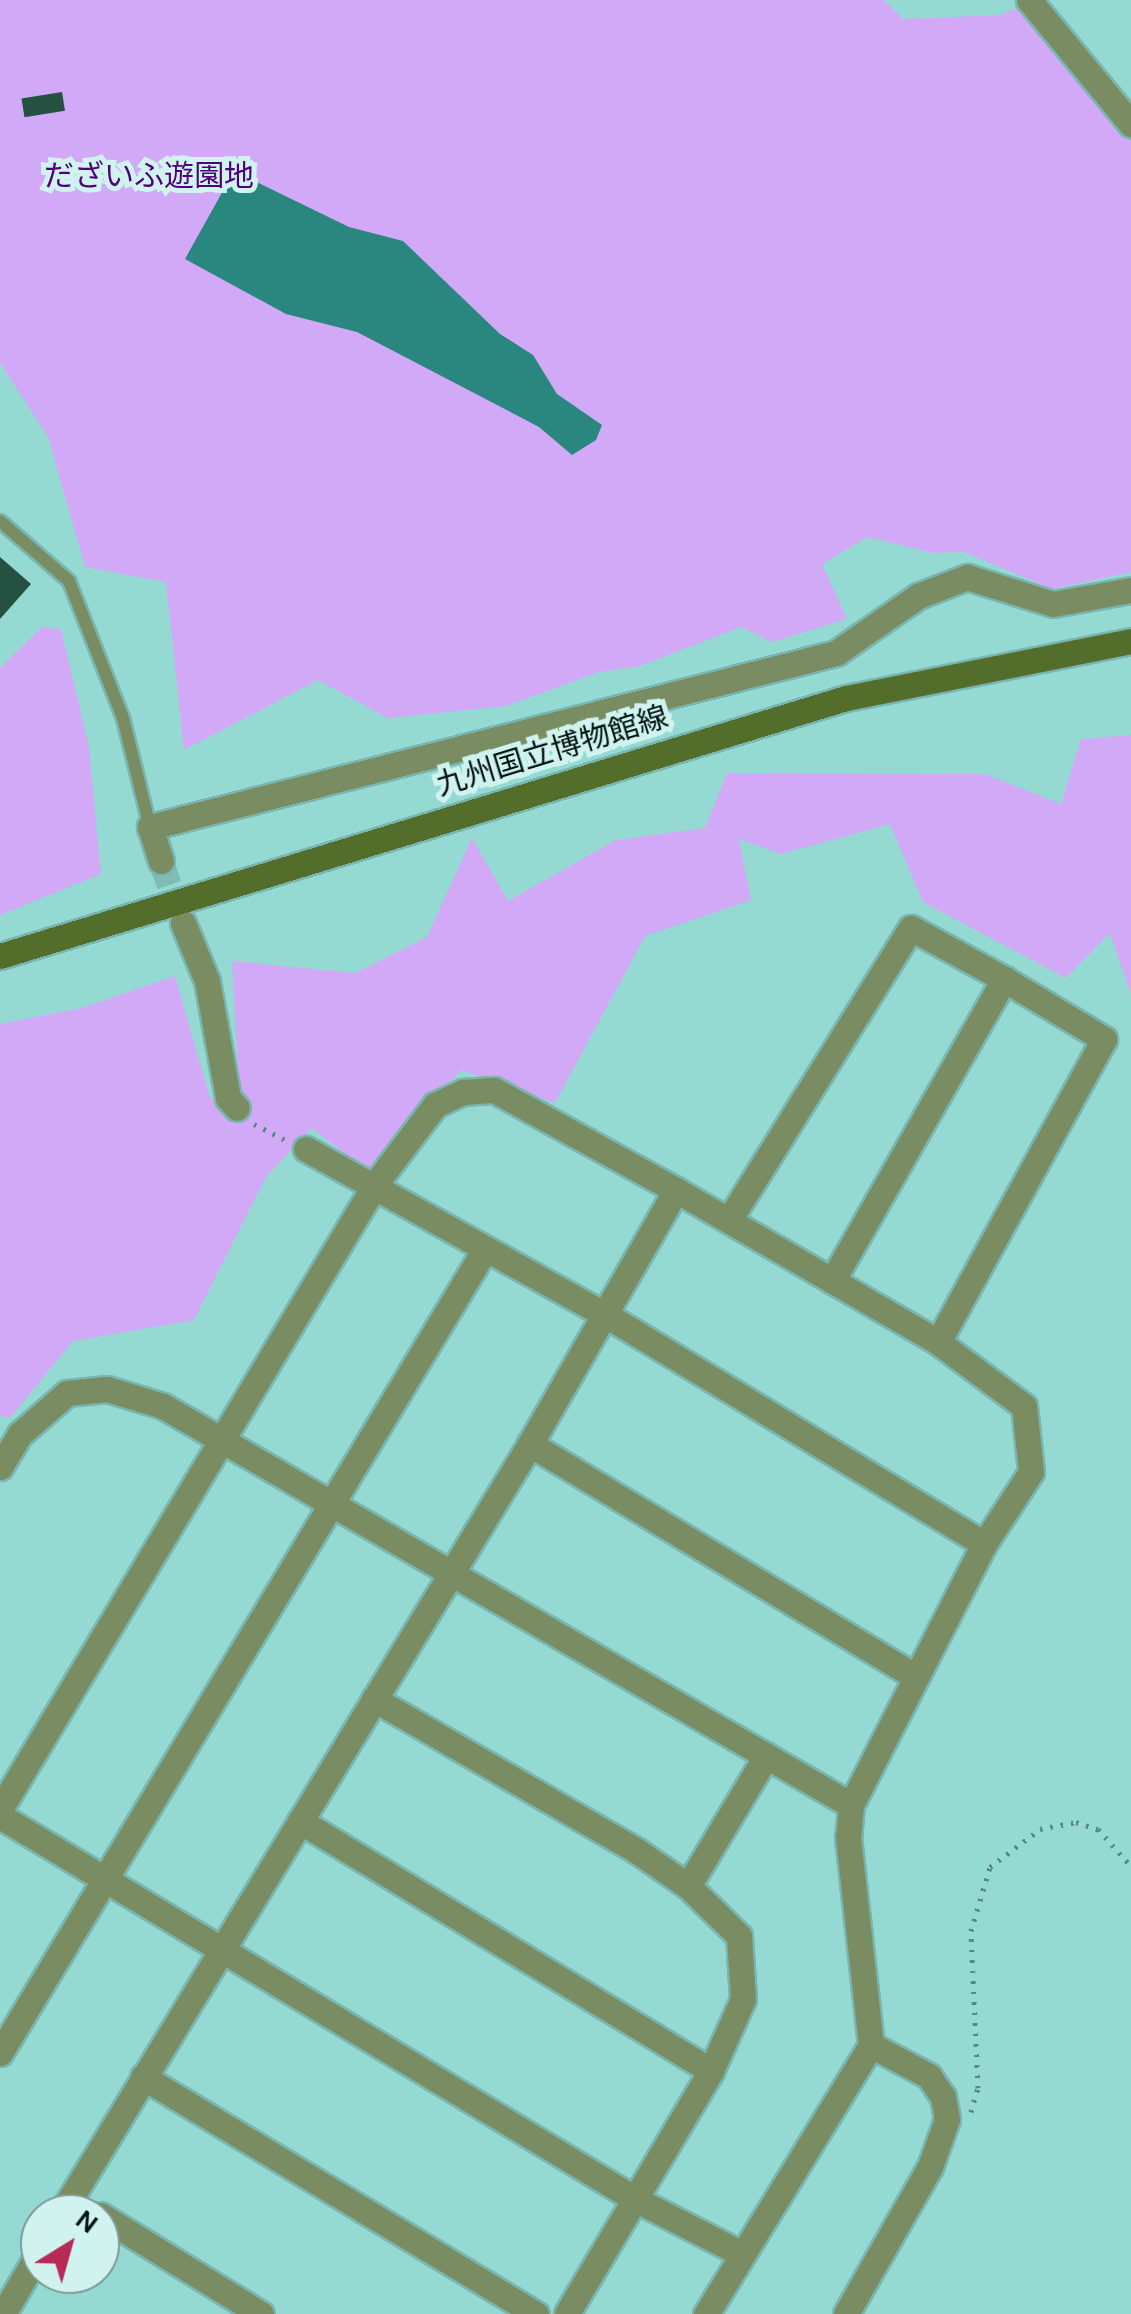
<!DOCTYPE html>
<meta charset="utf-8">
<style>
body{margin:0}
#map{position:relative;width:1131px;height:2314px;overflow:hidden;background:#94dad2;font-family:Karla,"Noto Sans JP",sans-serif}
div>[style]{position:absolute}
.green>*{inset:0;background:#d1a9f7}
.water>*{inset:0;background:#2a8780}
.building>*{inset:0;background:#245141;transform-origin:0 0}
.minor-tunnel>*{height:25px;margin-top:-12.5px;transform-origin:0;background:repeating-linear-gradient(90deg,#7ebcb5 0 25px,transparent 0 37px)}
.path>*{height:5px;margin-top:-2.5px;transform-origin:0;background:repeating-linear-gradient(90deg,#588984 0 2.5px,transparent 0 10.5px)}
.roads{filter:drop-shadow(2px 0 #79b6af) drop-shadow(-2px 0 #79b6af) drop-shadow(0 2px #79b6af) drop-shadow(0 -2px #79b6af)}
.service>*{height:12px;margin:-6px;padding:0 6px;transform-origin:6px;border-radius:6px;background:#7a8c62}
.minor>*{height:25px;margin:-12.5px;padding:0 12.5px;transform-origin:12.5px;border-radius:12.5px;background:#7a8c62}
.tertiary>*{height:25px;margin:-12.5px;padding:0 12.5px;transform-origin:12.5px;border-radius:12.5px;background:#7a8c62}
.secondary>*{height:25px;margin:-12.5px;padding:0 12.5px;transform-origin:12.5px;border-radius:12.5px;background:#536d2a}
span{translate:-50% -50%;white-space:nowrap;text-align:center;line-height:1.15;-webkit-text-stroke:10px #d1f3ef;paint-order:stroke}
.park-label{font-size:30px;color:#4e0079}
.street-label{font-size:30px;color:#001311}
.north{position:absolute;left:20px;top:2194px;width:100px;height:100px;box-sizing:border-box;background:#d1f3ef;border:2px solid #7d9996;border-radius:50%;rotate:37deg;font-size:28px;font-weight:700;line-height:40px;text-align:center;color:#001311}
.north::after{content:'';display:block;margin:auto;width:35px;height:45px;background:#b82957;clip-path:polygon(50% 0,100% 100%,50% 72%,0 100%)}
</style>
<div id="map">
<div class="green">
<i style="clip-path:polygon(0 0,884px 0,903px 19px,1000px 15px,1026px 4px,1131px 133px,1131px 572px,1052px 589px,964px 552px,933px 553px,868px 537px,822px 564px,847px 619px,772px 642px,741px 627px,640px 666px,599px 672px,506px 706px,388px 718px,318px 680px,184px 750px,166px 582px,85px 567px,48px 437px,0 363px)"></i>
<i style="clip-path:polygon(42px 627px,61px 629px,89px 747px,101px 874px,0 915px,0 668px)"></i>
<i style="clip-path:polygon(1131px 735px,1131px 994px,1110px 933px,1066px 978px,923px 902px,890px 824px,781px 854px,739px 839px,751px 900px,645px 936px,555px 1103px,461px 1070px,368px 1172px,312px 1128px,266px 1177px,194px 1320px,73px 1341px,10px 1418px,0 1416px,0 1024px,82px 1008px,175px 976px,210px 1098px,240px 1111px,232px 961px,356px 973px,427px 937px,472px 838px,508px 901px,616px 840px,705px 828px,727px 773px,985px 774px,1061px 804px,1081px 739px)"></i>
</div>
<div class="water">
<i style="clip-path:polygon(234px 171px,349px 227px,403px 241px,500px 334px,533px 355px,557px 394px,602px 425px,596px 440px,572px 455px,539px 427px,357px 332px,286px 314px,185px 259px)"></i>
</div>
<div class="building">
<i style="left:62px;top:92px;width:19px;height:41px;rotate:81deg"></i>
<i style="clip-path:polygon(0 557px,31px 584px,0 619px)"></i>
</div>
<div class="minor-tunnel">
<i style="left:161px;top:861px;width:66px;rotate:70.5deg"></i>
</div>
<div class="path">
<i style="left:254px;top:1124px;width:34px;rotate:27deg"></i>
<i style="left:971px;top:2112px;width:25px;rotate:-74deg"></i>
<i style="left:978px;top:2088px;width:157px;rotate:-92.6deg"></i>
<i style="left:971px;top:1931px;width:67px;rotate:-73.5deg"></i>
<i style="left:990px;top:1867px;width:63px;rotate:-37.2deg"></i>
<i style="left:1040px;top:1829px;width:37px;rotate:-11deg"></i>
<i style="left:1076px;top:1822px;width:23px;rotate:18deg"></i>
<i style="left:1098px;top:1829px;width:50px;rotate:48.3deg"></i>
</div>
<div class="roads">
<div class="service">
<i style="left:0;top:521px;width:91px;rotate:41deg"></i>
<i style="left:69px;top:581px;width:147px;rotate:68.5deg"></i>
<i style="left:123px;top:718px;width:112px;rotate:76.1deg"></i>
</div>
<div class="minor">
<i style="left:1029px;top:0;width:161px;rotate:50.6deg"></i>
<i style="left:161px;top:861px;width:36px;rotate:-108deg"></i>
<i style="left:150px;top:827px;width:708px;rotate:-14.23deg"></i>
<i style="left:836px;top:653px;width:100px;rotate:-34.8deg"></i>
<i style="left:918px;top:596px;width:53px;rotate:-21.2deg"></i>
<i style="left:967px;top:577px;width:90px;rotate:17.4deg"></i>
<i style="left:1053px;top:604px;width:79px;rotate:-10.2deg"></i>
<i style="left:183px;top:923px;width:63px;rotate:67.5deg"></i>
<i style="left:207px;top:981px;width:119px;rotate:79.8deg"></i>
<i style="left:228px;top:1098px;width:13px;rotate:48deg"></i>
<i style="left:306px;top:1149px;width:343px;rotate:29deg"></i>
<i style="left:606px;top:1315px;width:442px;rotate:31.2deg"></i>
<i style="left:729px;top:1220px;width:344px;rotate:-58.1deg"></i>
<i style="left:911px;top:928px;width:106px;rotate:28.7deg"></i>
<i style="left:1004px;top:979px;width:117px;rotate:31deg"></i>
<i style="left:1104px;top:1039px;width:345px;rotate:118.7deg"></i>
<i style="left:832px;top:1281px;width:348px;rotate:-60.3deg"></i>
<i style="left:530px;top:1444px;width:449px;rotate:31.1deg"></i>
<i style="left:0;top:1467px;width:39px;rotate:-59deg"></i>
<i style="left:20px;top:1434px;width:62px;rotate:-41.1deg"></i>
<i style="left:67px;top:1393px;width:40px;rotate:-5.7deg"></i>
<i style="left:107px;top:1389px;width:59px;rotate:16.9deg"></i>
<i style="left:163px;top:1406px;width:795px;rotate:30.11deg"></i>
<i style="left:374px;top:1699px;width:304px;rotate:30deg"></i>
<i style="left:637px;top:1851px;width:62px;rotate:34.5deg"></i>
<i style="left:688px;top:1886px;width:71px;rotate:44.4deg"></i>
<i style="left:739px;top:1936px;width:63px;rotate:86.4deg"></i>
<i style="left:743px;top:1999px;width:79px;rotate:114deg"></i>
<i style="left:711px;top:2071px;width:282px;rotate:120.7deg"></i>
<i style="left:0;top:1809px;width:730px;rotate:-59.01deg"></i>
<i style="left:376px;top:1183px;width:98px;rotate:-52.9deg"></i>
<i style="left:435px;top:1105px;width:31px;rotate:-25deg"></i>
<i style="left:463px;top:1092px;width:31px;rotate:-4deg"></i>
<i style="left:494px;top:1090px;width:208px;rotate:28.8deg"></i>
<i style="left:0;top:1816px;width:742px;rotate:31.1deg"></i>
<i style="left:635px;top:2199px;width:120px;rotate:27.2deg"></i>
<i style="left:300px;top:1821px;width:481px;rotate:31.3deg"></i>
<i style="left:688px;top:1886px;width:152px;rotate:-59deg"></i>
<i style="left:143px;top:2077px;width:459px;rotate:31.1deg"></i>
<i style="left:61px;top:2214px;width:902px;rotate:-58.65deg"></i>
<i style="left:530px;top:1444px;width:293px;rotate:-60.1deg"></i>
<i style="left:676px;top:1190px;width:303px;rotate:30.1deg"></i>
<i style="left:938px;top:1342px;width:107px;rotate:36.7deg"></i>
<i style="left:1024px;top:1406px;width:66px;rotate:83.9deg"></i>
<i style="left:1031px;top:1472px;width:86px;rotate:123.1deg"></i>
<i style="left:984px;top:1544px;width:293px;rotate:117deg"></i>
<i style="left:851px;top:1805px;width:32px;rotate:95deg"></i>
<i style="left:848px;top:1837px;width:209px;rotate:83.7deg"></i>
<i style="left:871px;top:2045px;width:316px;rotate:121.5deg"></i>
<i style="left:100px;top:2215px;width:189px;rotate:31.6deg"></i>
<i style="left:3px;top:2314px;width:73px;rotate:-59.6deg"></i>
<i style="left:846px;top:2314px;width:169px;rotate:-60.3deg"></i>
<i style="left:930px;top:2167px;width:51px;rotate:-70.5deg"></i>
<i style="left:947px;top:2119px;width:22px;rotate:-100deg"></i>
<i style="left:943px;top:2097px;width:25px;rotate:-124deg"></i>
<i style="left:929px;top:2076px;width:66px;rotate:-151.9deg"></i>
</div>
<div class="tertiary">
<i style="left:0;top:2053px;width:937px;rotate:-58.89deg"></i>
</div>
<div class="secondary">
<i style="left:0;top:956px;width:884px;rotate:-16.96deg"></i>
<i style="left:846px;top:698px;width:291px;rotate:-11.3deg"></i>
</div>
</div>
<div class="park-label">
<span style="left:149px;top:176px">だざいふ遊園地</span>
</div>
<div class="street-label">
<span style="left:552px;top:751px;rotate:-17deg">九州国立博物館線</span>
</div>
<div class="north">N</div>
</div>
